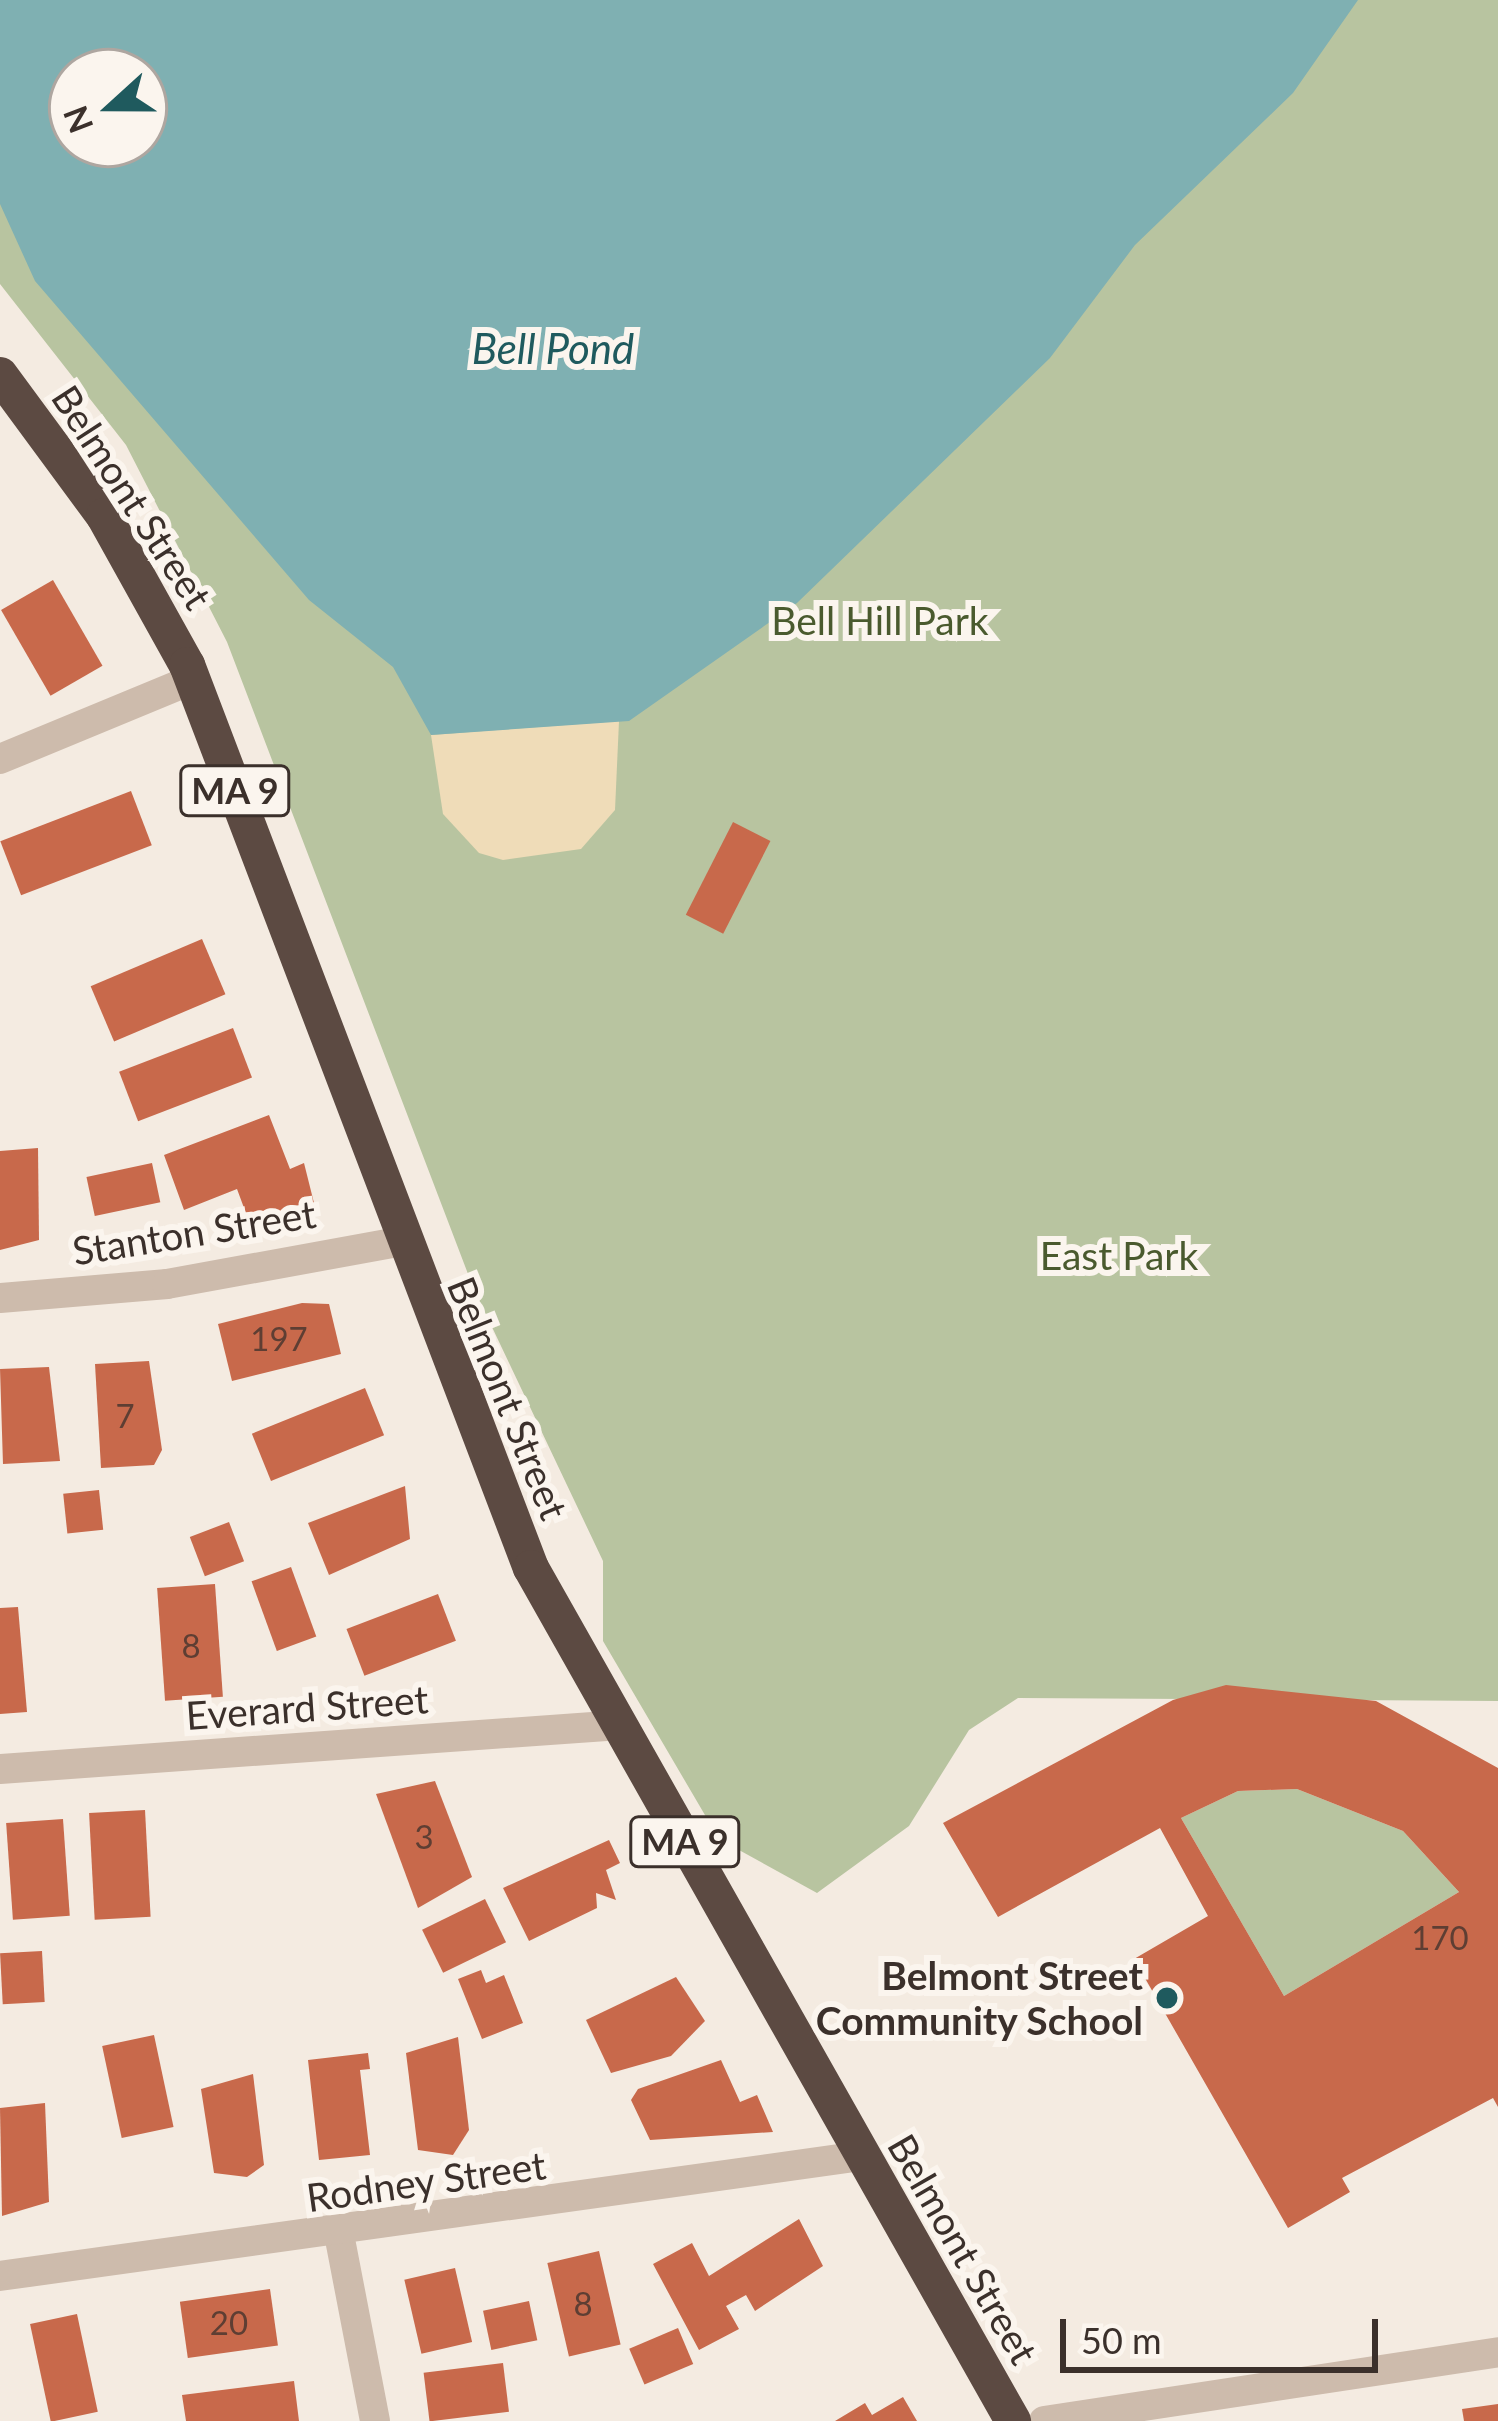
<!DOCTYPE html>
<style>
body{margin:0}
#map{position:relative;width:1498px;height:2421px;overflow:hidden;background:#f4ebe1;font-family:Lato,sans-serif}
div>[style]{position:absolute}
.green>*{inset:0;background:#b8c4a0}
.sand>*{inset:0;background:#efdcb8}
.water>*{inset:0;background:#7fb0b2}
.building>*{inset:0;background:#c8694b;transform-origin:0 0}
.street>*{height:30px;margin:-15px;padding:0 15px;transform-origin:15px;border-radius:15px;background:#cdbbac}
.highway>*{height:36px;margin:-18px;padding:0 18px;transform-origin:18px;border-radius:18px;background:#5c4a42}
.dots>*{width:33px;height:33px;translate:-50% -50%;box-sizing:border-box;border:6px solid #fbf5ee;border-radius:50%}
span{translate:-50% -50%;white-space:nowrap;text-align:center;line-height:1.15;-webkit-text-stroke:12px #fbf5ee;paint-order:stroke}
.number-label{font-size:33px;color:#5e3e33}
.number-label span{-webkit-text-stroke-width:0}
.shield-label span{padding:3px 9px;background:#fbf5ee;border:3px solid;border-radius:9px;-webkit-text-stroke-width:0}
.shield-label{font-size:36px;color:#3b302b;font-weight:700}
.street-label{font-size:39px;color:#3b302b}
.park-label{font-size:39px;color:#4a5a2e}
.poi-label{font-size:39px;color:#3b302b;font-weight:700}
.right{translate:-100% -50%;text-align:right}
.water-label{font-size:42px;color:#1f5a5e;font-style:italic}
.north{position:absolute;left:48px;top:48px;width:120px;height:120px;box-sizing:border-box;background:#fbf5ee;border:3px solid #aea6a0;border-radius:50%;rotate:249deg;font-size:33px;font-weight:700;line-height:48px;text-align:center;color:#3b302b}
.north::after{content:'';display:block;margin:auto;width:42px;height:54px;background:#1f5a5e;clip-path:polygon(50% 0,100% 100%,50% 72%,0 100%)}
.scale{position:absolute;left:1060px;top:2319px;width:318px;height:54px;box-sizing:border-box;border:6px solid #3b302b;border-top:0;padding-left:15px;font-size:36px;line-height:42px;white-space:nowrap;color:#3b302b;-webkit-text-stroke:9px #fbf5ee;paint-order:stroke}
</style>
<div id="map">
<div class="green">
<i style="clip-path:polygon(evenodd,0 0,1498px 0,1498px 1701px,1018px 1698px,969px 1730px,909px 1826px,817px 1893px,719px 1839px,603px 1641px,603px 1561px,473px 1287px,227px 642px,126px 445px,0 284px,0 0,72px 72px,144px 72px,144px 144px,72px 144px,72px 72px)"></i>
<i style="clip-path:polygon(1297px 1789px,1403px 1831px,1459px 1892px,1284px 1996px,1181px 1818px,1238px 1791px)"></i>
</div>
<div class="sand">
<i style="clip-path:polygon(619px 721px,615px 810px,581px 849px,503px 860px,479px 853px,443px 814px,431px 735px)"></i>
</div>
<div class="water">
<i style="clip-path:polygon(evenodd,0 0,1358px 0,1293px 93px,1135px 245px,1050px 358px,797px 603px,629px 721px,431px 735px,393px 667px,309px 600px,35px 281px,0 204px,0 0,72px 72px,144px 72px,144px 144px,72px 144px,72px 72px)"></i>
</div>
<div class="building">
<i style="left:53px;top:580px;width:99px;height:60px;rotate:60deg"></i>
<i style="left:131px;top:791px;width:58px;height:140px;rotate:69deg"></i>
<i style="left:733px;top:822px;width:42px;height:104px;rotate:27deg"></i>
<i style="left:202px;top:939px;width:60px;height:121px;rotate:67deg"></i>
<i style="left:233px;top:1028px;width:53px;height:122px;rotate:69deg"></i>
<i style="clip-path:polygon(269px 1115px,290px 1169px,304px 1163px,317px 1215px,254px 1235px,237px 1189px,184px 1210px,164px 1155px)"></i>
<i style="clip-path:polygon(38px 1148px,39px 1240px,0 1250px,0 1151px)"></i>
<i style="left:152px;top:1163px;width:40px;height:67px;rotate:78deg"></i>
<i style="clip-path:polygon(302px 1303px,329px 1304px,341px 1354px,232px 1381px,218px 1324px)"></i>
<i style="clip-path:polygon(149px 1361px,162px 1450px,154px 1465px,101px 1468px,95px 1364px)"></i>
<i style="clip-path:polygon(49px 1367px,60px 1461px,3px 1464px,0 1369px)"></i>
<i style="left:365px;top:1388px;width:51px;height:122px;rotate:68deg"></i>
<i style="clip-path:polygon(405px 1486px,410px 1539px,329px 1575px,308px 1523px)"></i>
<i style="left:99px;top:1490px;width:40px;height:36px;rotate:84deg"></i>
<i style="left:229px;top:1522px;width:42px;height:42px;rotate:69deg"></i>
<i style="left:291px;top:1567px;width:74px;height:42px;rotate:70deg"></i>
<i style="left:215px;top:1584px;width:113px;height:58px;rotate:86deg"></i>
<i style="left:438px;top:1594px;width:50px;height:98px;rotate:69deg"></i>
<i style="clip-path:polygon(18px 1607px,27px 1712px,0 1714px,0 1608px)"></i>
<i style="clip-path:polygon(evenodd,1226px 1685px,1376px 1701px,1498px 1768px,1498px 2107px,1493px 2098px,1342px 2178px,1350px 2192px,1288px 2228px,1134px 1959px,1208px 1916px,1160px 1828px,998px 1917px,943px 1823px,1173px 1700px,1226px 1685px,1297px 1789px,1403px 1831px,1459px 1892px,1284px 1996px,1181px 1818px,1238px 1791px,1297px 1789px)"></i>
<i style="clip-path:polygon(435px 1781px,472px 1877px,418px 1908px,376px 1794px)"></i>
<i style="left:145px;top:1810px;width:107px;height:56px;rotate:87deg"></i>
<i style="left:63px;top:1819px;width:97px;height:57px;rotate:86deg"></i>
<i style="clip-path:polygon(609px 1840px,620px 1863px,606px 1870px,616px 1900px,596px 1893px,597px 1908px,529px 1941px,503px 1888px)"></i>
<i style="left:485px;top:1899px;width:48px;height:70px;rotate:64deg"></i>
<i style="left:42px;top:1951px;width:51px;height:42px;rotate:87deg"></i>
<i style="clip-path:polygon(481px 1970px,486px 1983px,504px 1975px,523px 2023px,482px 2039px,458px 1979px)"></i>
<i style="clip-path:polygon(676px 1977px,705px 2021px,671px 2056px,611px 2073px,586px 2020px)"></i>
<i style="left:154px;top:2035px;width:94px;height:53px;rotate:78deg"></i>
<i style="clip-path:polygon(458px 2037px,469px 2130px,453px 2155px,418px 2150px,406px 2053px)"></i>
<i style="clip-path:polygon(368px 2053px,370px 2069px,360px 2070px,370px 2155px,319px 2160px,308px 2060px)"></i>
<i style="clip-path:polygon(721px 2060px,740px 2102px,757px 2095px,773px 2132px,650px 2140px,631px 2100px,638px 2089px)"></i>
<i style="clip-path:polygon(253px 2074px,264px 2165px,247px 2177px,214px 2173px,201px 2089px)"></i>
<i style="clip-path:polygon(45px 2103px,49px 2202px,2px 2216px,0 2108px)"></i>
<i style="clip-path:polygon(799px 2219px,823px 2266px,755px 2311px,746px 2295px,726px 2306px,739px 2329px,699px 2350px,653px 2264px,692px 2243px,709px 2276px)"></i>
<i style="left:599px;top:2251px;width:96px;height:53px;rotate:77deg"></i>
<i style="left:455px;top:2268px;width:76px;height:52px;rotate:77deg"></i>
<i style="left:270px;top:2289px;width:57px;height:91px;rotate:82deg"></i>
<i style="left:529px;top:2301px;width:40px;height:47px;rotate:78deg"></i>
<i style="left:77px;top:2314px;width:100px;height:48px;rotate:78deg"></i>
<i style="left:678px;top:2328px;width:39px;height:53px;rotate:67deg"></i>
<i style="left:503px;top:2363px;width:49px;height:80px;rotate:83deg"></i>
<i style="clip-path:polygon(294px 2381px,299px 2421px,186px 2421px,182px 2395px)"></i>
<i style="clip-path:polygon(903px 2397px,917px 2421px,835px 2421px,865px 2403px,872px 2415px)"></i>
<i style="clip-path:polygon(1498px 2404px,1498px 2421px,1464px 2421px,1462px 2409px)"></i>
</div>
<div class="street">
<i style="left:0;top:759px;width:209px;rotate:-22.5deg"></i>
<i style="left:0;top:1298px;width:168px;rotate:-4.8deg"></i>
<i style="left:167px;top:1284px;width:236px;rotate:-10.3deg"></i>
<i style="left:0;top:1769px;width:622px;rotate:-4.06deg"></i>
<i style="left:339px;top:2234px;width:190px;rotate:79.1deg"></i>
<i style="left:0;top:2276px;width:870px;rotate:-7.93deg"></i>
<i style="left:1044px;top:2421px;width:459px;rotate:-8.6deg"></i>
</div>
<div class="highway">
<i style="left:0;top:375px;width:175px;rotate:53.6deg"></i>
<i style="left:104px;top:516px;width:171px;rotate:60.9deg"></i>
<i style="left:187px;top:665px;width:966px;rotate:69.15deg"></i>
<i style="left:531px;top:1568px;width:980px;rotate:60.53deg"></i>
</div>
<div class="dots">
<i style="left:1167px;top:1998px;background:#1f5a5e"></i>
</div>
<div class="number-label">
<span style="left:279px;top:1339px">197</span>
<span style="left:125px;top:1416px">7</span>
<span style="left:191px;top:1646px">8</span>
<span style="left:424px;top:1837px">3</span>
<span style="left:1440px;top:1938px">170</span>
<span style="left:583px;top:2304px">8</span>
<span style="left:229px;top:2323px">20</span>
</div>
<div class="shield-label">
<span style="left:235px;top:791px">MA 9</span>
<span style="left:685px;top:1842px">MA 9</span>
</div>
<div class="street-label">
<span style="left:132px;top:497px;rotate:57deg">Belmont Street</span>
<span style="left:194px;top:1232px;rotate:-9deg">Stanton Street</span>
<span style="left:508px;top:1398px;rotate:68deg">Belmont Street</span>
<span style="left:307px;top:1707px;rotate:-4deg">Everard Street</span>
<span style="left:426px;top:2181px;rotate:-8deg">Rodney Street</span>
<span style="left:963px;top:2249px;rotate:60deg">Belmont Street</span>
</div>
<div class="park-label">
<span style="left:880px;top:620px">Bell Hill Park</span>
<span style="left:1119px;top:1255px">East Park</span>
</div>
<div class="poi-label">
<span class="right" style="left:1143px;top:1998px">Belmont Street<br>Community School</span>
</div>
<div class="water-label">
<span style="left:553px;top:348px">Bell Pond</span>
</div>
<div class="north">N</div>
<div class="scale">50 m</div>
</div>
